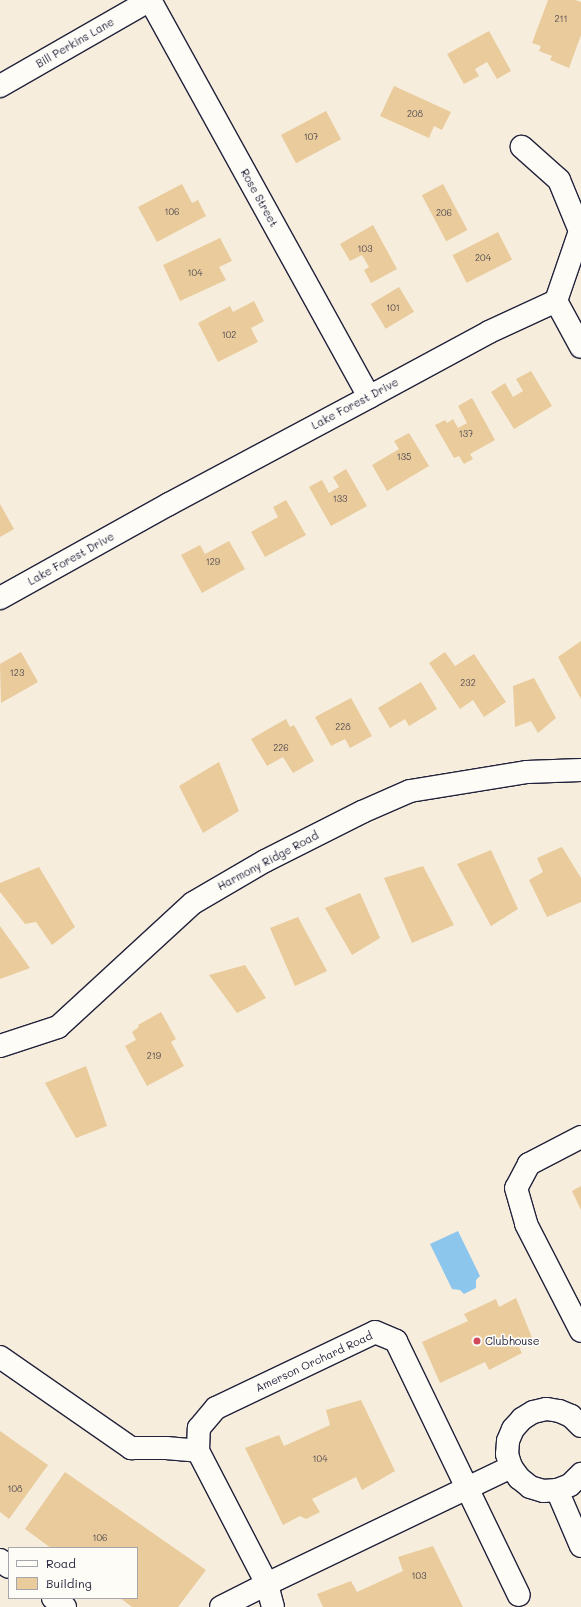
<!DOCTYPE html>
<style>
body{margin:0}
#map{position:relative;width:581px;height:1607px;overflow:hidden;background:#f7eddc;font-family:Mali,sans-serif}
div>[style]{position:absolute}
.water>*{inset:0;background:#8dc6ec}
.building>*{inset:0;background:#e9cb9c;transform-origin:0 0}
.roads{filter:drop-shadow(1px 0 #22223b) drop-shadow(-1px 0 #22223b) drop-shadow(0 1px #22223b) drop-shadow(0 -1px #22223b)}
.street>*{height:22px;margin:-11px;padding:0 11px;transform-origin:11px;border-radius:11px;background:#fdfcf7}
.dots>*{width:11px;height:11px;translate:-50% -50%;box-sizing:border-box;border:2px solid #fdfcf7;border-radius:50%}
span{translate:-50% -50%;white-space:nowrap;text-align:center;line-height:1.15;-webkit-text-stroke:3.5px #fdfcf7;paint-order:stroke}
.number-label{font-size:9px;color:#544c53}
.number-label span{-webkit-text-stroke-width:0}
.street-label{font-size:11px;color:#22223b}
.poi-label{font-size:11px;color:#22223b}
.left{translate:0 -50%;text-align:left}
.legend{position:absolute;left:8px;top:1547px;width:130px;height:52px;box-sizing:border-box;background:#fdfcf7;border:1px solid #a5a5ac;margin:0;padding:5px 7px;list-style:none;font-size:12px;color:#22223b}
.legend li{display:flex;align-items:center;gap:8px;height:20px}
.legend b{width:20px;border:1px solid #a5a5ac}
</style>
<div id="map">
<div class="water">
<i style="clip-path:polygon(458px 1231px,480px 1276px,476px 1280px,476px 1288px,464px 1294px,460px 1290px,452px 1289px,430px 1244px)"></i>
</div>
<div class="building">
<i style="clip-path:polygon(548px 0,575px 0,581px 2px,581px 35px,569px 68px,550px 60px,552px 56px,539px 51px,541px 46px,532px 43px)"></i>
<i style="clip-path:polygon(489px 31px,511px 71px,497px 79px,487px 62px,475px 69px,479px 76px,464px 84px,447px 54px)"></i>
<i style="clip-path:polygon(394px 86px,451px 112px,442px 130px,434px 126px,429px 138px,380px 116px)"></i>
<i style="left:326px;top:111px;width:32px;height:51px;rotate:62deg"></i>
<i style="clip-path:polygon(182px 184px,192px 203px,198px 200px,206px 216px,157px 242px,138px 207px)"></i>
<i style="left:443px;top:184px;width:52px;height:24px;rotate:62deg"></i>
<i style="clip-path:polygon(373px 225px,397px 269px,371px 283px,364px 270px,369px 267px,362px 255px,350px 261px,340px 244px)"></i>
<i style="left:498px;top:232px;width:31px;height:51px;rotate:63deg"></i>
<i style="clip-path:polygon(220px 238px,232px 261px,219px 267px,226px 280px,180px 301px,163px 265px)"></i>
<i style="left:399px;top:287px;width:29px;height:33px;rotate:59deg"></i>
<i style="clip-path:polygon(254px 301px,264px 321px,251px 328px,258px 342px,218px 362px,198px 323px,230px 306px,233px 312px)"></i>
<i style="clip-path:polygon(531px 371px,552px 406px,514px 429px,491px 392px,505px 383px,513px 397px,523px 391px,516px 379px)"></i>
<i style="clip-path:polygon(472px 398px,495px 440px,470px 454px,473px 459px,464px 464px,459px 456px,454px 458px,435px 425px,445px 420px,447px 423px,453px 419px,458px 428px,467px 423px,458px 406px)"></i>
<i style="clip-path:polygon(409px 433px,429px 466px,387px 491px,372px 465px,399px 449px,394px 441px)"></i>
<i style="clip-path:polygon(346px 469px,367px 506px,331px 526px,309px 487px,322px 480px,329px 493px,339px 487px,333px 477px)"></i>
<i style="clip-path:polygon(286px 500px,306px 535px,265px 557px,251px 532px,278px 517px,273px 507px)"></i>
<i style="clip-path:polygon(0 504px,14px 529px,0 537px)"></i>
<i style="clip-path:polygon(229px 541px,245px 569px,202px 593px,181px 555px,200px 545px,205px 554px)"></i>
<i style="clip-path:polygon(581px 641px,581px 699px,558px 657px)"></i>
<i style="clip-path:polygon(21px 652px,38px 682px,1px 703px,0 664px)"></i>
<i style="clip-path:polygon(445px 652px,455px 666px,474px 654px,506px 702px,484px 717px,473px 700px,460px 709px,429px 663px)"></i>
<i style="clip-path:polygon(534px 678px,556px 718px,538px 733px,531px 721px,515px 727px,513px 686px)"></i>
<i style="clip-path:polygon(421px 682px,437px 709px,409px 726px,405px 719px,390px 728px,378px 708px)"></i>
<i style="clip-path:polygon(351px 698px,372px 736px,350px 748px,345px 739px,331px 746px,315px 717px)"></i>
<i style="clip-path:polygon(286px 719px,290px 727px,294px 725px,314px 761px,293px 773px,283px 757px,267px 766px,251px 739px)"></i>
<i style="clip-path:polygon(219px 762px,239px 811px,203px 833px,179px 786px)"></i>
<i style="clip-path:polygon(562px 847px,581px 878px,581px 902px,547px 917px,529px 880px,543px 872px,537px 858px)"></i>
<i style="clip-path:polygon(491px 850px,518px 909px,491px 926px,457px 864px)"></i>
<i style="clip-path:polygon(423px 866px,454px 925px,412px 943px,384px 878px)"></i>
<i style="clip-path:polygon(39px 867px,75px 927px,52px 945px,36px 922px,25px 924px,0 892px,0 883px)"></i>
<i style="clip-path:polygon(360px 893px,380px 938px,352px 955px,325px 908px)"></i>
<i style="clip-path:polygon(298px 917px,327px 971px,295px 986px,270px 928px)"></i>
<i style="clip-path:polygon(0 926px,30px 968px,0 979px)"></i>
<i style="clip-path:polygon(245px 965px,266px 998px,237px 1013px,209px 975px)"></i>
<i style="clip-path:polygon(161px 1012px,176px 1039px,171px 1042px,184px 1066px,147px 1086px,125px 1046px,136px 1040px,132px 1032px,139px 1027px,138px 1025px)"></i>
<i style="clip-path:polygon(86px 1066px,107px 1126px,76px 1138px,45px 1083px)"></i>
<i style="clip-path:polygon(581px 1186px,581px 1210px,572px 1191px)"></i>
<i style="clip-path:polygon(516px 1298px,533px 1340px,519px 1347px,522px 1353px,489px 1370px,485px 1362px,440px 1383px,422px 1342px,468px 1321px,464px 1314px,496px 1299px,499px 1307px)"></i>
<i style="clip-path:polygon(361px 1400px,395px 1471px,362px 1490px,356px 1477px,312px 1499px,320px 1512px,306px 1519px,300px 1516px,283px 1525px,245px 1448px,279px 1435px,284px 1446px,330px 1425px,326px 1410px)"></i>
<i style="clip-path:polygon(0 1431px,48px 1465px,9px 1519px,0 1512px)"></i>
<i style="clip-path:polygon(65px 1472px,206px 1570px,178px 1607px,132px 1607px,120px 1598px,137px 1598px,137px 1548px,51px 1548px,25px 1529px)"></i>
<i style="clip-path:polygon(433px 1546px,463px 1607px,323px 1607px,317px 1594px,351px 1581px,357px 1592px,403px 1571px,398px 1557px)"></i>
</div>
<div class="roads">
<div class="street">
<i style="left:150px;top:0;width:453px;rotate:61.1deg"></i>
<i style="left:0;top:86px;width:173px;rotate:-29.8deg"></i>
<i style="left:556px;top:301px;width:52px;rotate:61.5deg"></i>
<i style="left:0;top:598px;width:193px;rotate:-29.1deg"></i>
<i style="left:169px;top:504px;width:227px;rotate:-28.1deg"></i>
<i style="left:369px;top:397px;width:136px;rotate:-28.4deg"></i>
<i style="left:489px;top:332px;width:74px;rotate:-24.8deg"></i>
<i style="left:556px;top:301px;width:74px;rotate:-71.1deg"></i>
<i style="left:580px;top:231px;width:55px;rotate:-112.4deg"></i>
<i style="left:559px;top:180px;width:50px;rotate:-138.3deg"></i>
<i style="left:0;top:1046px;width:61px;rotate:-18.1deg"></i>
<i style="left:58px;top:1027px;width:183px;rotate:-42.6deg"></i>
<i style="left:193px;top:903px;width:83px;rotate:-30.3deg"></i>
<i style="left:265px;top:861px;width:109px;rotate:-26.8deg"></i>
<i style="left:362px;top:812px;width:52px;rotate:-23.6deg"></i>
<i style="left:410px;top:791px;width:119px;rotate:-9.2deg"></i>
<i style="left:527px;top:772px;width:54px;rotate:-2.1deg"></i>
<i style="left:581px;top:1137px;width:59px;rotate:152.6deg"></i>
<i style="left:529px;top:1164px;width:27px;rotate:118deg"></i>
<i style="left:516px;top:1188px;width:37px;rotate:74deg"></i>
<i style="left:526px;top:1224px;width:120px;rotate:62.8deg"></i>
<i style="left:0;top:1357px;width:160px;rotate:34.8deg"></i>
<i style="left:131px;top:1448px;width:35px"></i>
<i style="left:166px;top:1448px;width:32px;rotate:5deg"></i>
<i style="left:581px;top:1426px;width:14px;rotate:-135deg"></i>
<i style="left:571px;top:1416px;width:13px;rotate:-157deg"></i>
<i style="left:559px;top:1411px;width:13px;rotate:-171deg"></i>
<i style="left:546px;top:1409px;width:13px;rotate:167deg"></i>
<i style="left:533px;top:1412px;width:13px;rotate:148deg"></i>
<i style="left:522px;top:1419px;width:13px;rotate:132deg"></i>
<i style="left:513px;top:1429px;width:13px;rotate:113deg"></i>
<i style="left:508px;top:1441px;width:13px;rotate:94deg"></i>
<i style="left:507px;top:1454px;width:14px;rotate:73deg"></i>
<i style="left:511px;top:1467px;width:14px;rotate:54deg"></i>
<i style="left:519px;top:1478px;width:14px;rotate:39deg"></i>
<i style="left:530px;top:1487px;width:14px;rotate:17deg"></i>
<i style="left:543px;top:1491px;width:14px;rotate:-4deg"></i>
<i style="left:557px;top:1490px;width:14px;rotate:-21deg"></i>
<i style="left:570px;top:1485px;width:16px;rotate:-45deg"></i>
<i style="left:557px;top:1490px;width:61px;rotate:66.8deg"></i>
<i style="left:0;top:1560px;width:11px;rotate:38deg"></i>
<i style="left:53px;top:1598px;width:15px;rotate:37deg"></i>
<i style="left:221px;top:1607px;width:51px;rotate:-26.6deg"></i>
<i style="left:267px;top:1584px;width:150px;rotate:-117.4deg"></i>
<i style="left:198px;top:1451px;width:23px;rotate:-88deg"></i>
<i style="left:199px;top:1428px;width:26px;rotate:-50deg"></i>
<i style="left:216px;top:1408px;width:176px;rotate:-25.5deg"></i>
<i style="left:375px;top:1332px;width:23px;rotate:23deg"></i>
<i style="left:396px;top:1341px;width:282px;rotate:64.2deg"></i>
<i style="left:273px;top:1607px;width:24px;rotate:-105deg"></i>
<i style="left:267px;top:1584px;width:271px;rotate:-25.6deg"></i>
</div>
</div>
<div class="dots">
<i style="left:477px;top:1341px;background:#d1495b"></i>
</div>
<div class="number-label">
<span style="left:561px;top:19px">211</span>
<span style="left:415px;top:114px">208</span>
<span style="left:311px;top:137px">107</span>
<span style="left:172px;top:212px">106</span>
<span style="left:444px;top:213px">206</span>
<span style="left:365px;top:249px">103</span>
<span style="left:483px;top:258px">204</span>
<span style="left:195px;top:273px">104</span>
<span style="left:393px;top:308px">101</span>
<span style="left:229px;top:335px">102</span>
<span style="left:466px;top:434px">137</span>
<span style="left:404px;top:457px">135</span>
<span style="left:340px;top:499px">133</span>
<span style="left:213px;top:562px">129</span>
<span style="left:17px;top:673px">123</span>
<span style="left:468px;top:683px">232</span>
<span style="left:343px;top:727px">228</span>
<span style="left:281px;top:748px">226</span>
<span style="left:154px;top:1056px">219</span>
<span style="left:320px;top:1459px">104</span>
<span style="left:15px;top:1489px">108</span>
<span style="left:100px;top:1538px">106</span>
<span style="left:419px;top:1576px">103</span>
</div>
<div class="street-label">
<span style="left:75px;top:43px;rotate:-30deg">Bill Perkins Lane</span>
<span style="left:259px;top:198px;rotate:61deg">Rose Street</span>
<span style="left:355px;top:404px;rotate:-28deg">Lake Forest Drive</span>
<span style="left:71px;top:559px;rotate:-29deg">Lake Forest Drive</span>
<span style="left:268px;top:861px;rotate:-28deg">Harmony Ridge Road</span>
<span style="left:314px;top:1362px;rotate:-25deg">Amerson Orchard Road</span>
</div>
<div class="poi-label">
<span class="left" style="left:485px;top:1341px">Clubhouse</span>
</div>
<ul class="legend">
<li><b style="height:5px;background:#fdfcf7"></b>Road</li>
<li><b style="height:11px;background:#e9cb9c"></b>Building</li>
</ul>
</div>
